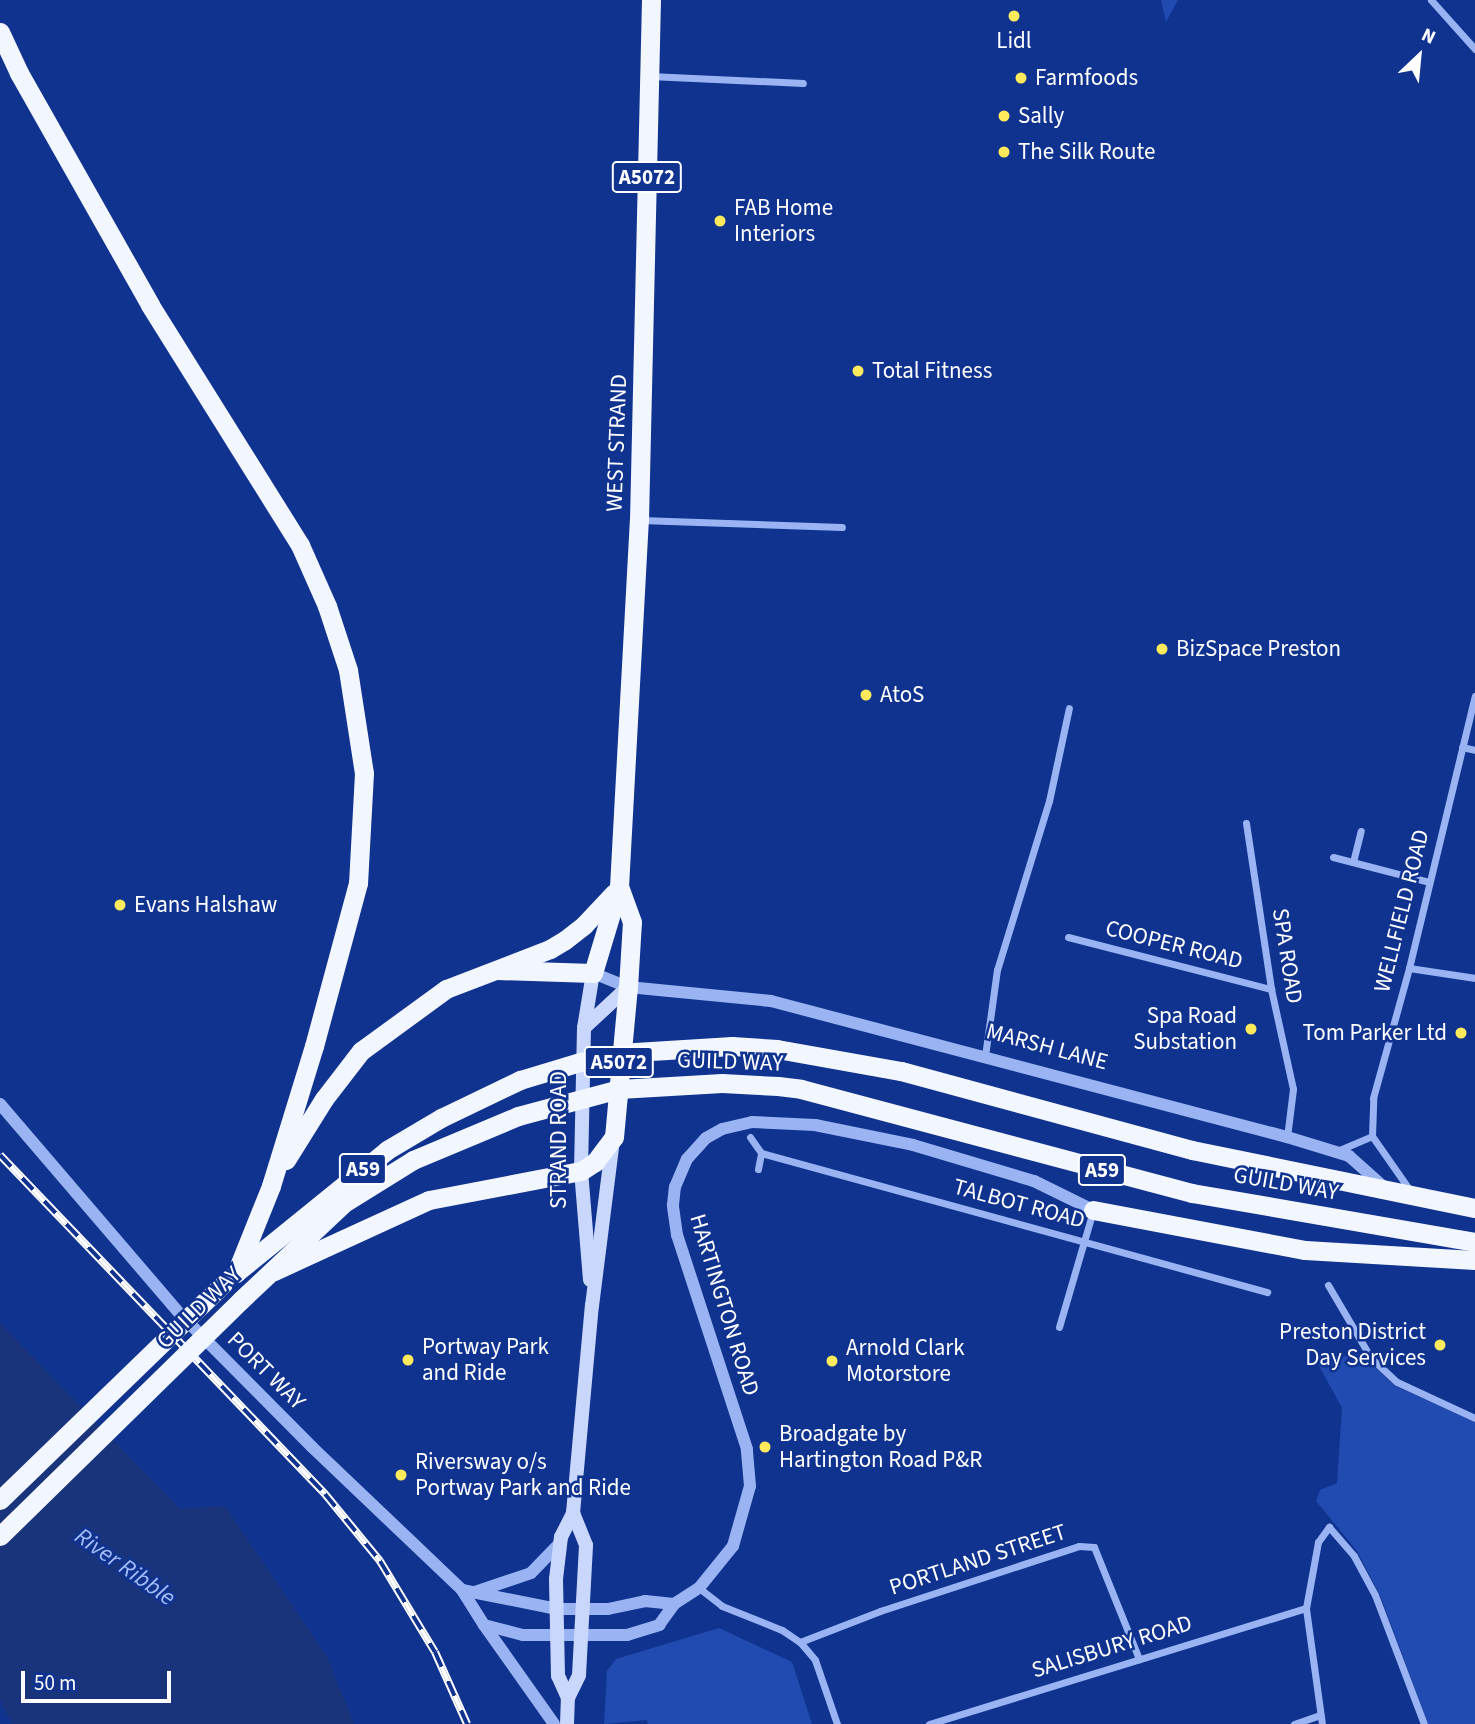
<!DOCTYPE html>
<style>
body{margin:0}
#map{position:relative;width:1475px;height:1724px;overflow:hidden;background:#103390;font-family:"Source Sans 3",sans-serif}
div>[style]{position:absolute}
.green>*{inset:0;background:#214bb0}
.water>*{inset:0;background:#19347a}
.minor>*{height:7px;margin:-3.5px;padding:0 3.5px;transform-origin:3.5px;border-radius:3.5px;background:#9ab4f3}
.tertiary>*{height:12px;margin:-6px;padding:0 6px;transform-origin:6px;border-radius:6px;background:#9ab4f3}
.secondary>*{height:14px;margin:-7px;padding:0 7px;transform-origin:7px;border-radius:7px;background:#c9d7fd}
.trunk>*{height:19px;margin:-9.5px;padding:0 9.5px;transform-origin:9.5px;border-radius:9.5px;background:#f2f6ff}
.rail>*{height:8px;margin-top:-4px;transform-origin:0;background:repeating-linear-gradient(90deg,#103390 0 16px,#fff 0 32px);box-sizing:border-box;border-block:2px solid #fff}
.trunk-bridge>*{height:19px;margin:-9.5px;padding:0 9.5px;transform-origin:9.5px;border-radius:9.5px;background:#f2f6ff}
.dots>*{width:19px;height:19px;translate:-50% -50%;box-sizing:border-box;border:4px solid #103390;border-radius:50%}
span{translate:-50% -50%;white-space:nowrap;text-align:center;line-height:1.15;-webkit-text-stroke:5px #103390;paint-order:stroke}
.shield-label span{padding:2px 5px;background:#103390;border:2px solid;border-radius:5px;-webkit-text-stroke-width:0}
.shield-label{font-size:21px;color:#fff;font-weight:700}
.poi-label{font-size:23px;color:#fff}
.left{translate:0 -50%;text-align:left}
.right{translate:-100% -50%;text-align:right}
.street-label{font-size:23px;color:#fff}
.water-label{font-size:24px;color:#a6bffa;font-style:italic}
.north{position:absolute;left:1384px;top:21px;width:70px;height:70px;-webkit-text-stroke:5px #103390;paint-order:stroke;rotate:26deg;font-size:19px;font-weight:700;line-height:28px;text-align:center;color:#fff}
.north::after{content:'';display:block;margin:auto;width:24px;height:32px;background:#fff;clip-path:polygon(50% 0,100% 100%,50% 72%,0 100%)}
.scale{position:absolute;left:21px;top:1671px;width:150px;height:32px;box-sizing:border-box;border:4px solid #fff;border-top:0;padding-left:9px;font-size:21px;line-height:24px;white-space:nowrap;color:#fff;-webkit-text-stroke:5px #103390;paint-order:stroke}
</style>
<div id="map">
<div class="green">
<i style="clip-path:polygon(1161px 0,1178px 0,1166px 22px)"></i>
<i style="clip-path:polygon(1359px 1352px,1395px 1386px,1475px 1422px,1475px 1724px,1428px 1724px,1380px 1595px,1357px 1551px,1316px 1501px,1320px 1490px,1337px 1483px,1342px 1408px,1318px 1364px)"></i>
<i style="clip-path:polygon(719px 1628px,792px 1662px,812px 1724px,648px 1724px,647px 1720px,604px 1724px,607px 1671px,616px 1659px)"></i>
</div>
<div class="water">
<i style="clip-path:polygon(0 1323px,180px 1509px,225px 1506px,327px 1657px,354px 1724px,12px 1724px,0 1700px)"></i>
</div>
<div class="minor">
<i style="left:1431px;top:0;width:66px;rotate:48.1deg"></i>
<i style="left:649px;top:76px;width:154px;rotate:2.6deg"></i>
<i style="left:640px;top:520px;width:202px;rotate:2deg"></i>
<i style="left:1462px;top:747px;width:13px;rotate:13deg"></i>
<i style="left:1246px;top:823px;width:168px;rotate:81.4deg"></i>
<i style="left:1271px;top:989px;width:102px;rotate:77.6deg"></i>
<i style="left:1293px;top:1089px;width:48px;rotate:97.1deg"></i>
<i style="left:1333px;top:857px;width:99px;rotate:14.6deg"></i>
<i style="left:1353px;top:862px;width:32px;rotate:-76deg"></i>
<i style="left:1068px;top:937px;width:210px;rotate:14.4deg"></i>
<i style="left:1409px;top:968px;width:67px;rotate:8.6deg"></i>
<i style="left:985px;top:1056px;width:87px;rotate:-82.1deg"></i>
<i style="left:997px;top:970px;width:177px;rotate:-72.9deg"></i>
<i style="left:1049px;top:801px;width:95px;rotate:-77.9deg"></i>
<i style="left:750px;top:1137px;width:19px;rotate:55deg"></i>
<i style="left:1337px;top:1151px;width:38px;rotate:-23deg"></i>
<i style="left:758px;top:1169px;width:16px;rotate:-79deg"></i>
<i style="left:761px;top:1153px;width:525px;rotate:15.36deg"></i>
<i style="left:1409px;top:1189px;width:65px;rotate:-124.9deg"></i>
<i style="left:1372px;top:1136px;width:38px;rotate:-88deg"></i>
<i style="left:1373px;top:1098px;width:135px;rotate:-74.5deg"></i>
<i style="left:1409px;top:968px;width:280px;rotate:-76.4deg"></i>
<i style="left:1328px;top:1285px;width:85px;rotate:59.5deg"></i>
<i style="left:1371px;top:1358px;width:35px;rotate:43deg"></i>
<i style="left:1397px;top:1382px;width:86px;rotate:24.8deg"></i>
<i style="left:1059px;top:1327px;width:121px;rotate:-73.7deg"></i>
<i style="left:699px;top:1588px;width:29px;rotate:38deg"></i>
<i style="left:722px;top:1606px;width:65px;rotate:21.8deg"></i>
<i style="left:782px;top:1630px;width:22px;rotate:34deg"></i>
<i style="left:800px;top:1642px;width:23px;rotate:50deg"></i>
<i style="left:815px;top:1660px;width:68px;rotate:71deg"></i>
<i style="left:800px;top:1642px;width:86px;rotate:-21.2deg"></i>
<i style="left:880px;top:1611px;width:209px;rotate:-18.1deg"></i>
<i style="left:1079px;top:1546px;width:15px;rotate:4deg"></i>
<i style="left:1094px;top:1547px;width:121px;rotate:68.1deg"></i>
<i style="left:929px;top:1724px;width:394px;rotate:-17.1deg"></i>
<i style="left:1294px;top:1724px;width:28px;rotate:-19deg"></i>
<i style="left:1322px;top:1724px;width:117px;rotate:-97.9deg"></i>
<i style="left:1306px;top:1608px;width:67px;rotate:-79.7deg"></i>
<i style="left:1318px;top:1542px;width:19px;rotate:-54deg"></i>
<i style="left:1329px;top:1527px;width:38px;rotate:49deg"></i>
<i style="left:1354px;top:1556px;width:44px;rotate:61.7deg"></i>
<i style="left:1375px;top:1595px;width:138px;rotate:69.2deg"></i>
</div>
<div class="tertiary">
<i style="left:593px;top:973px;width:38px;rotate:22deg"></i>
<i style="left:628px;top:987px;width:144px;rotate:5.6deg"></i>
<i style="left:771px;top:1001px;width:534px;rotate:14.77deg"></i>
<i style="left:1287px;top:1137px;width:65px;rotate:17deg"></i>
<i style="left:1349px;top:1156px;width:48px;rotate:41.6deg"></i>
<i style="left:0;top:1104px;width:279px;rotate:49.4deg"></i>
<i style="left:182px;top:1316px;width:185px;rotate:45.2deg"></i>
<i style="left:312px;top:1447px;width:207px;rotate:43.6deg"></i>
<i style="left:462px;top:1590px;width:41px;rotate:57.8deg"></i>
<i style="left:484px;top:1625px;width:40px;rotate:14.4deg"></i>
<i style="left:523px;top:1635px;width:104px"></i>
<i style="left:627px;top:1635px;width:34px;rotate:-17deg"></i>
<i style="left:659px;top:1625px;width:26px;rotate:-54deg"></i>
<i style="left:674px;top:1604px;width:30px;rotate:-33deg"></i>
<i style="left:699px;top:1588px;width:54px;rotate:-51deg"></i>
<i style="left:733px;top:1546px;width:62px;rotate:-74.2deg"></i>
<i style="left:750px;top:1486px;width:37px;rotate:-95deg"></i>
<i style="left:747px;top:1449px;width:225px;rotate:-108.1deg"></i>
<i style="left:677px;top:1235px;width:30px;rotate:-98deg"></i>
<i style="left:673px;top:1205px;width:18px;rotate:-84deg"></i>
<i style="left:675px;top:1187px;width:30px;rotate:-67deg"></i>
<i style="left:687px;top:1159px;width:28px;rotate:-48deg"></i>
<i style="left:706px;top:1138px;width:18px;rotate:-29deg"></i>
<i style="left:722px;top:1129px;width:31px;rotate:-13deg"></i>
<i style="left:752px;top:1122px;width:63px;rotate:2.7deg"></i>
<i style="left:815px;top:1125px;width:100px;rotate:11.5deg"></i>
<i style="left:913px;top:1145px;width:126px;rotate:16.6deg"></i>
<i style="left:1034px;top:1181px;width:66px;rotate:26.2deg"></i>
<i style="left:462px;top:1590px;width:97px;rotate:11.3deg"></i>
<i style="left:557px;top:1609px;width:51px"></i>
<i style="left:608px;top:1609px;width:38px;rotate:-12deg"></i>
<i style="left:645px;top:1601px;width:29px;rotate:6deg"></i>
<i style="left:475px;top:1592px;width:59px;rotate:-18.7deg"></i>
<i style="left:531px;top:1573px;width:40px;rotate:-46deg"></i>
<i style="left:484px;top:1625px;width:121px;rotate:54.7deg"></i>
</div>
<div class="secondary">
<i style="left:584px;top:1028px;width:60px;rotate:-43deg"></i>
<i style="left:590px;top:1280px;width:109px;rotate:-94.7deg"></i>
<i style="left:581px;top:1171px;width:143px;rotate:-88.8deg"></i>
<i style="left:584px;top:1028px;width:56px;rotate:-80.7deg"></i>
<i style="left:568px;top:1698px;width:24px;rotate:-114deg"></i>
<i style="left:558px;top:1676px;width:97px;rotate:-91.2deg"></i>
<i style="left:556px;top:1579px;width:42px;rotate:-83.2deg"></i>
<i style="left:561px;top:1537px;width:27px;rotate:-63deg"></i>
<i style="left:573px;top:1513px;width:208px;rotate:-84.8deg"></i>
<i style="left:592px;top:1306px;width:168px;rotate:-82.8deg"></i>
<i style="left:567px;top:1724px;width:26px;rotate:-88deg"></i>
<i style="left:568px;top:1698px;width:25px;rotate:-64deg"></i>
<i style="left:579px;top:1675px;width:130px;rotate:-86.9deg"></i>
<i style="left:586px;top:1545px;width:35px;rotate:-112deg"></i>
</div>
<div class="trunk">
<i style="left:0;top:32px;width:45px;rotate:65.1deg"></i>
<i style="left:19px;top:73px;width:266px;rotate:60.5deg"></i>
<i style="left:150px;top:305px;width:283px;rotate:58deg"></i>
<i style="left:300px;top:545px;width:67px;rotate:66.1deg"></i>
<i style="left:327px;top:606px;width:67px;rotate:71.8deg"></i>
<i style="left:348px;top:670px;width:104px;rotate:81.2deg"></i>
<i style="left:364px;top:773px;width:110px;rotate:93.1deg"></i>
<i style="left:358px;top:883px;width:169px;rotate:105.1deg"></i>
<i style="left:314px;top:1046px;width:146px;rotate:107.1deg"></i>
<i style="left:271px;top:1186px;width:94px;rotate:111.9deg"></i>
<i style="left:497px;top:970px;width:96px;rotate:1.8deg"></i>
<i style="left:593px;top:973px;width:90px;rotate:-73.2deg"></i>
<i style="left:619px;top:887px;width:368px;rotate:-86.9deg"></i>
<i style="left:639px;top:520px;width:520px;rotate:-88.68deg"></i>
<i style="left:777px;top:1049px;width:126px;rotate:10.1deg"></i>
<i style="left:901px;top:1071px;width:302px;rotate:15.2deg"></i>
<i style="left:1192px;top:1150px;width:289px;rotate:11.6deg"></i>
<i style="left:778px;top:1086px;width:23px;rotate:7deg"></i>
<i style="left:801px;top:1089px;width:405px;rotate:14.9deg"></i>
<i style="left:1192px;top:1193px;width:287px;rotate:9.8deg"></i>
<i style="left:286px;top:1160px;width:72px;rotate:-58.1deg"></i>
<i style="left:324px;top:1099px;width:61px;rotate:-52.4deg"></i>
<i style="left:361px;top:1051px;width:105px;rotate:-36.1deg"></i>
<i style="left:446px;top:989px;width:111px;rotate:-21deg"></i>
<i style="left:550px;top:949px;width:17px;rotate:-31deg"></i>
<i style="left:565px;top:940px;width:24px;rotate:-38deg"></i>
<i style="left:584px;top:925px;width:44px;rotate:-46.8deg"></i>
<i style="left:1093px;top:1210px;width:216px;rotate:10.7deg"></i>
<i style="left:1305px;top:1250px;width:170px;rotate:3.4deg"></i>
<i style="left:274px;top:1271px;width:170px;rotate:-24.6deg"></i>
<i style="left:429px;top:1200px;width:155px;rotate:-10.8deg"></i>
<i style="left:581px;top:1171px;width:17px;rotate:-33deg"></i>
<i style="left:595px;top:1162px;width:31px;rotate:-53deg"></i>
<i style="left:614px;top:1137px;width:151px;rotate:-84.7deg"></i>
<i style="left:628px;top:987px;width:65px;rotate:-86.5deg"></i>
<i style="left:632px;top:922px;width:37px;rotate:-110deg"></i>
<i style="left:237px;top:1272px;width:193px;rotate:-39.1deg"></i>
<i style="left:387px;top:1150px;width:63px;rotate:-30.7deg"></i>
<i style="left:441px;top:1118px;width:88px;rotate:-25.7deg"></i>
<i style="left:241px;top:1300px;width:141px;rotate:-43.3deg"></i>
<i style="left:344px;top:1203px;width:81px;rotate:-31.9deg"></i>
<i style="left:413px;top:1160px;width:114px;rotate:-22.7deg"></i>
</div>
<div class="rail">
<i style="left:0;top:1155px;width:470px;rotate:46.2deg"></i>
<i style="left:325px;top:1494px;width:87px;rotate:50.6deg"></i>
<i style="left:380px;top:1561px;width:106px;rotate:58.9deg"></i>
<i style="left:435px;top:1652px;width:79px;rotate:66deg"></i>
</div>
<div class="trunk-bridge">
<i style="left:520px;top:1080px;width:63px;rotate:-16.7deg"></i>
<i style="left:580px;top:1062px;width:56px;rotate:-10.3deg"></i>
<i style="left:635px;top:1052px;width:97px;rotate:-3.5deg"></i>
<i style="left:732px;top:1046px;width:45px;rotate:3.8deg"></i>
<i style="left:518px;top:1116px;width:105px;rotate:-15deg"></i>
<i style="left:619px;top:1089px;width:103px;rotate:-3.3deg"></i>
<i style="left:722px;top:1083px;width:56px;rotate:3.1deg"></i>
<i style="left:0;top:1500px;width:310px;rotate:-44.1deg"></i>
<i style="left:0;top:1536px;width:337px;rotate:-44.4deg"></i>
</div>
<div class="dots">
<i style="left:1014px;top:16px;background:#ffea5c"></i>
<i style="left:1021px;top:78px;background:#ffea5c"></i>
<i style="left:1004px;top:116px;background:#ffea5c"></i>
<i style="left:1004px;top:152px;background:#ffea5c"></i>
<i style="left:720px;top:221px;background:#ffea5c"></i>
<i style="left:858px;top:371px;background:#ffea5c"></i>
<i style="left:1162px;top:649px;background:#ffea5c"></i>
<i style="left:866px;top:695px;background:#ffea5c"></i>
<i style="left:120px;top:905px;background:#ffea5c"></i>
<i style="left:1251px;top:1029px;background:#ffea5c"></i>
<i style="left:1461px;top:1033px;background:#ffea5c"></i>
<i style="left:1440px;top:1345px;background:#ffea5c"></i>
<i style="left:408px;top:1360px;background:#ffea5c"></i>
<i style="left:832px;top:1361px;background:#ffea5c"></i>
<i style="left:765px;top:1447px;background:#ffea5c"></i>
<i style="left:401px;top:1475px;background:#ffea5c"></i>
</div>
<div class="shield-label">
<span style="left:647px;top:177px">A5072</span>
<span style="left:619px;top:1062px">A5072</span>
<span style="left:363px;top:1169px">A59</span>
<span style="left:1102px;top:1170px">A59</span>
</div>
<div class="poi-label">
<span style="left:1014px;top:41px">Lidl</span>
<span class="left" style="left:1035px;top:78px">Farmfoods</span>
<span class="left" style="left:1018px;top:116px">Sally</span>
<span class="left" style="left:1018px;top:152px">The Silk Route</span>
<span class="left" style="left:734px;top:221px">FAB Home<br>Interiors</span>
<span class="left" style="left:872px;top:371px">Total Fitness</span>
<span class="left" style="left:1176px;top:649px">BizSpace Preston</span>
<span class="left" style="left:880px;top:695px">AtoS</span>
<span class="left" style="left:134px;top:905px">Evans Halshaw</span>
<span class="right" style="left:1237px;top:1029px">Spa Road<br>Substation</span>
<span class="right" style="left:1447px;top:1033px">Tom Parker Ltd</span>
<span class="right" style="left:1426px;top:1345px">Preston District<br>Day Services</span>
<span class="left" style="left:422px;top:1360px">Portway Park<br>and Ride</span>
<span class="left" style="left:846px;top:1361px">Arnold Clark<br>Motorstore</span>
<span class="left" style="left:779px;top:1447px">Broadgate by<br>Hartington Road P&amp;R</span>
<span class="left" style="left:415px;top:1475px">Riversway o/s<br>Portway Park and Ride</span>
</div>
<div class="street-label">
<span style="left:617px;top:443px;rotate:-88deg">WEST STRAND</span>
<span style="left:1402px;top:911px;rotate:-76deg">WELLFIELD ROAD</span>
<span style="left:1174px;top:945px;rotate:14deg">COOPER ROAD</span>
<span style="left:1287px;top:956px;rotate:81deg">SPA ROAD</span>
<span style="left:1047px;top:1047px;rotate:15deg">MARSH LANE</span>
<span style="left:730px;top:1062px;rotate:2deg">GUILD WAY</span>
<span style="left:559px;top:1140px;rotate:-90deg">STRAND ROAD</span>
<span style="left:1286px;top:1184px;rotate:10deg">GUILD WAY</span>
<span style="left:1019px;top:1204px;rotate:15deg">TALBOT ROAD</span>
<span style="left:724px;top:1305px;rotate:73deg">HARTINGTON ROAD</span>
<span style="left:199px;top:1308px;rotate:-44deg">GUILD WAY</span>
<span style="left:266px;top:1371px;rotate:45deg">PORT WAY</span>
<span style="left:978px;top:1560px;rotate:-18deg">PORTLAND STREET</span>
<span style="left:1112px;top:1647px;rotate:-17deg">SALISBURY ROAD</span>
</div>
<div class="water-label">
<span style="left:125px;top:1567px;rotate:35deg">River Ribble</span>
</div>
<div class="north">N</div>
<div class="scale">50 m</div>
</div>
